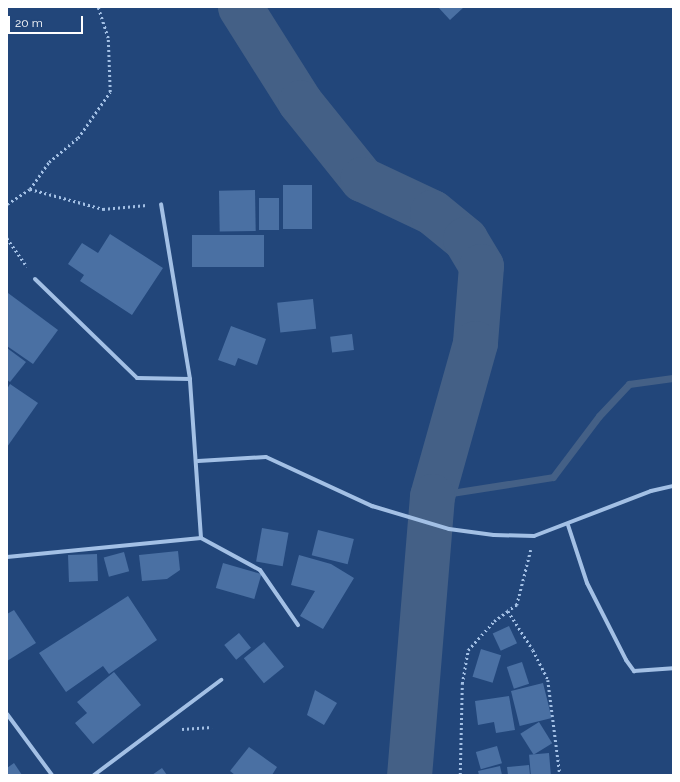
<!DOCTYPE html>
<style>
body{margin:0}
#map{position:relative;width:680px;height:782px;overflow:hidden;background:#22467a;font-family:Raleway,sans-serif}
div>[style]{position:absolute}
.stream>*{height:7px;margin:-3.5px;padding:0 3.5px;transform-origin:3.5px;border-radius:3.5px;background:#446086}
.river>*{height:45px;margin:-22.5px;padding:0 22.5px;transform-origin:22.5px;border-radius:22.5px;background:#446086}
.building>*{inset:0;background:#4a70a3;transform-origin:0 0}
.path>*{height:2.5px;margin-top:-1.25px;transform-origin:0;background:repeating-linear-gradient(90deg,#a3c0e5 0 2px,transparent 0 5px)}
.street>*{height:4px;margin:-2px;padding:0 2px;transform-origin:2px;border-radius:2px;background:#a3c0e5}
span{translate:-50% -50%;white-space:nowrap;text-align:center;line-height:1.15;-webkit-text-stroke:3px #22467a;paint-order:stroke}
.frame{position:absolute;inset:0;border:8px solid #fff;pointer-events:none}
.scale{position:absolute;left:8px;top:16px;width:75px;height:18px;box-sizing:border-box;border:2px solid #fff;border-top:0;padding-left:5px;font-size:12px;line-height:14px;white-space:nowrap;color:#fff;-webkit-text-stroke:3px #22467a;paint-order:stroke}
</style>
<div id="map">
<div class="stream">
<i style="left:432px;top:496px;width:122px;rotate:-8.9deg"></i>
<i style="left:553px;top:477px;width:76px;rotate:-53deg"></i>
<i style="left:599px;top:416px;width:44px;rotate:-46.8deg"></i>
<i style="left:629px;top:384px;width:44px;rotate:-7.8deg"></i>
</div>
<div class="river">
<i style="left:240px;top:7px;width:112px;rotate:57.7deg"></i>
<i style="left:300px;top:102px;width:99px;rotate:51.2deg"></i>
<i style="left:362px;top:179px;width:77px;rotate:25.2deg"></i>
<i style="left:432px;top:212px;width:43px;rotate:39.3deg"></i>
<i style="left:465px;top:239px;width:31px;rotate:59deg"></i>
<i style="left:481px;top:266px;width:77px;rotate:94.5deg"></i>
<i style="left:475px;top:343px;width:159px;rotate:105.7deg"></i>
<i style="left:432px;top:496px;width:280px;rotate:94.7deg"></i>
</div>
<div class="building">
<i style="clip-path:polygon(438px 7px,464px 7px,450px 20px)"></i>
<i style="left:283px;top:185px;width:29px;height:44px"></i>
<i style="left:255px;top:190px;width:41px;height:36px;rotate:89deg"></i>
<i style="left:259px;top:198px;width:20px;height:32px"></i>
<i style="clip-path:polygon(110px 234px,163px 268px,132px 315px,80px 281px,84px 275px,68px 264px,82px 243px,98px 253px)"></i>
<i style="left:192px;top:235px;width:72px;height:32px"></i>
<i style="clip-path:polygon(8px 293px,58px 330px,33px 364px,7px 346px)"></i>
<i style="left:313px;top:299px;width:30px;height:36px;rotate:84deg"></i>
<i style="clip-path:polygon(231px 326px,266px 339px,257px 365px,238px 358px,235px 366px,218px 360px)"></i>
<i style="left:352px;top:334px;width:16px;height:22px;rotate:83deg"></i>
<i style="clip-path:polygon(7px 348px,26px 362px,10px 382px,7px 380px)"></i>
<i style="clip-path:polygon(10px 384px,38px 403px,7px 447px,7px 389px)"></i>
<i style="left:262px;top:528px;width:27px;height:34px;rotate:10deg"></i>
<i style="left:318px;top:530px;width:37px;height:26px;rotate:14deg"></i>
<i style="clip-path:polygon(178px 551px,180px 570px,167px 579px,142px 581px,139px 555px)"></i>
<i style="left:124px;top:552px;width:20px;height:21px;rotate:75deg"></i>
<i style="left:97px;top:554px;width:27px;height:29px;rotate:88deg"></i>
<i style="clip-path:polygon(299px 555px,331px 564px,354px 578px,323px 629px,300px 616px,315px 591px,291px 585px)"></i>
<i style="left:223px;top:563px;width:40px;height:26px;rotate:16deg"></i>
<i style="clip-path:polygon(128px 596px,157px 640px,109px 674px,103px 666px,66px 692px,39px 653px)"></i>
<i style="clip-path:polygon(14px 610px,36px 643px,7px 661px,7px 614px)"></i>
<i style="left:509px;top:626px;width:19px;height:18px;rotate:65deg"></i>
<i style="left:239px;top:633px;width:19px;height:19px;rotate:51deg"></i>
<i style="left:264px;top:642px;width:32px;height:26px;rotate:51deg"></i>
<i style="left:481px;top:649px;width:21px;height:29px;rotate:17deg"></i>
<i style="left:522px;top:662px;width:23px;height:16px;rotate:72deg"></i>
<i style="clip-path:polygon(114px 672px,141px 705px,93px 744px,75px 723px,87px 713px,77px 702px)"></i>
<i style="left:543px;top:683px;width:36px;height:33px;rotate:76deg"></i>
<i style="clip-path:polygon(315px 690px,337px 703px,324px 725px,307px 715px)"></i>
<i style="clip-path:polygon(509px 696px,515px 730px,496px 733px,494px 722px,478px 725px,475px 701px)"></i>
<i style="left:539px;top:722px;width:25px;height:22px;rotate:58deg"></i>
<i style="left:497px;top:746px;width:18px;height:22px;rotate:74deg"></i>
<i style="clip-path:polygon(249px 747px,277px 767px,272px 775px,235px 775px,230px 771px)"></i>
<i style="left:549px;top:753px;width:22px;height:20px;rotate:85deg"></i>
<i style="clip-path:polygon(14px 763px,22px 775px,7px 775px,7px 768px)"></i>
<i style="clip-path:polygon(529px 765px,530px 775px,508px 775px,507px 767px)"></i>
<i style="clip-path:polygon(500px 766px,502px 775px,479px 775px,478px 771px)"></i>
<i style="clip-path:polygon(162px 768px,167px 775px,152px 775px)"></i>
</div>
<div class="path">
<i style="left:30px;top:189px;width:76px;rotate:15.3deg"></i>
<i style="left:103px;top:209px;width:44px;rotate:-5.2deg"></i>
<i style="left:7px;top:204px;width:27px;rotate:-33deg"></i>
<i style="left:30px;top:189px;width:33px;rotate:-55deg"></i>
<i style="left:49px;top:162px;width:38px;rotate:-40deg"></i>
<i style="left:78px;top:138px;width:56px;rotate:-55.2deg"></i>
<i style="left:110px;top:92px;width:54px;rotate:-92.1deg"></i>
<i style="left:108px;top:38px;width:33px;rotate:-108deg"></i>
<i style="left:7px;top:238px;width:35px;rotate:55deg"></i>
<i style="left:531px;top:550px;width:57px;rotate:104.3deg"></i>
<i style="left:517px;top:605px;width:11px;rotate:146deg"></i>
<i style="left:508px;top:611px;width:46px;rotate:57.3deg"></i>
<i style="left:533px;top:650px;width:34px;rotate:63deg"></i>
<i style="left:548px;top:680px;width:96px;rotate:82.8deg"></i>
<i style="left:182px;top:729px;width:30px;rotate:-4deg"></i>
<i style="left:460px;top:775px;width:91px;rotate:-88.7deg"></i>
<i style="left:462px;top:684px;width:35px;rotate:-80deg"></i>
<i style="left:468px;top:650px;width:39px;rotate:-48deg"></i>
<i style="left:494px;top:621px;width:17px;rotate:-36deg"></i>
</div>
<div class="street">
<i style="left:35px;top:279px;width:142px;rotate:44.1deg"></i>
<i style="left:137px;top:378px;width:53px;rotate:1.1deg"></i>
<i style="left:198px;top:461px;width:68px;rotate:-3.4deg"></i>
<i style="left:266px;top:457px;width:117px;rotate:24.8deg"></i>
<i style="left:372px;top:506px;width:80px;rotate:16.6deg"></i>
<i style="left:449px;top:529px;width:45px;rotate:7.6deg"></i>
<i style="left:494px;top:535px;width:40px;rotate:1.4deg"></i>
<i style="left:534px;top:536px;width:125px;rotate:-21deg"></i>
<i style="left:651px;top:491px;width:23px;rotate:-13deg"></i>
<i style="left:568px;top:525px;width:61px;rotate:71.9deg"></i>
<i style="left:587px;top:583px;width:86px;rotate:63.1deg"></i>
<i style="left:626px;top:660px;width:14px;rotate:54deg"></i>
<i style="left:634px;top:671px;width:39px;rotate:-4deg"></i>
<i style="left:201px;top:538px;width:67px;rotate:28.5deg"></i>
<i style="left:260px;top:570px;width:67px;rotate:55.4deg"></i>
<i style="left:7px;top:557px;width:195px;rotate:-5.6deg"></i>
<i style="left:201px;top:538px;width:159px;rotate:-94deg"></i>
<i style="left:190px;top:379px;width:177px;rotate:-99.4deg"></i>
<i style="left:7px;top:714px;width:76px;rotate:53.6deg"></i>
<i style="left:94px;top:775px;width:159px;rotate:-36.8deg"></i>
</div>
<div class="frame"></div>
<div class="scale">20 m</div>
</div>
